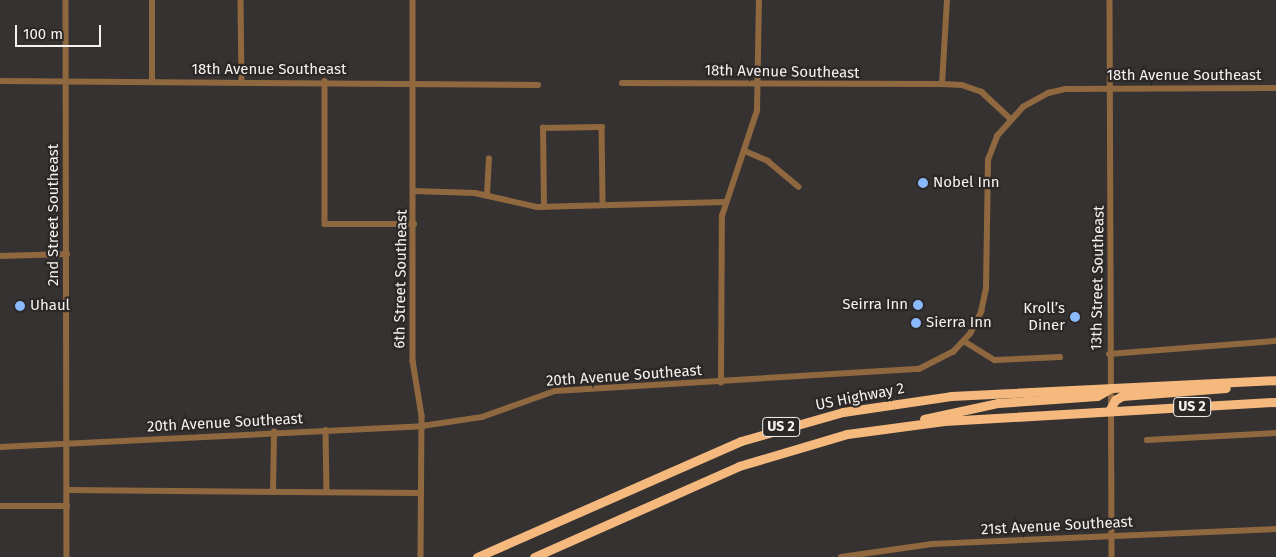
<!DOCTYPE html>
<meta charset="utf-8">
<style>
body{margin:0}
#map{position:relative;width:1276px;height:557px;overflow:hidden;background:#363231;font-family:"Fira Sans",sans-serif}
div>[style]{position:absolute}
.minor>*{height:5.5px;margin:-2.75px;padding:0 2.75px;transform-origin:2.75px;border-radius:2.75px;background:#90683f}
.highway>*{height:9px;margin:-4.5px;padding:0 4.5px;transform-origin:4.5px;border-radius:4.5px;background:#f5b97e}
.dots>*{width:14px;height:14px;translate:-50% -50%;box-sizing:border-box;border:2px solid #2c2827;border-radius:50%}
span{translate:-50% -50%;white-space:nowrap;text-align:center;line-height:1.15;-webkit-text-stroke:4.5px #2c2827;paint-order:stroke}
.shield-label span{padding:1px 4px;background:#2c2827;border:1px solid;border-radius:4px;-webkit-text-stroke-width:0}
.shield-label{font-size:14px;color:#f5f2f1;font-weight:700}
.street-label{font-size:15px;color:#f5f2f1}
.poi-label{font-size:15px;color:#f5f2f1}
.left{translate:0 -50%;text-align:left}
.right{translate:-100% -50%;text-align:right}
.scale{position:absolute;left:15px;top:25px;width:86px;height:22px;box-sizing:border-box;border:2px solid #f5f2f1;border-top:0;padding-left:6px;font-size:15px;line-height:18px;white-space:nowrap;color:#f5f2f1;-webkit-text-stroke:4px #2c2827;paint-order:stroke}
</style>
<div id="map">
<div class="minor">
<i style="left:66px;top:0;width:557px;rotate:89.9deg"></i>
<i style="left:241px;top:0;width:81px;rotate:89.3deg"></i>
<i style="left:413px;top:0;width:361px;rotate:90deg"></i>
<i style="left:413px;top:361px;width:56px;rotate:80.7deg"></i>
<i style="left:422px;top:416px;width:141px;rotate:90.4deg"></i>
<i style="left:1110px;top:0;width:557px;rotate:89.79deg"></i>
<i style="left:152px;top:80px;width:80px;rotate:-90deg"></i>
<i style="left:0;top:81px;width:538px;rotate:0.43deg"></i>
<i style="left:325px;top:81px;width:143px;rotate:90deg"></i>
<i style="left:325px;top:224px;width:89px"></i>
<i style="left:622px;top:83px;width:320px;rotate:0.2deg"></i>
<i style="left:942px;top:84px;width:84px;rotate:-86.6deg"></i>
<i style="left:942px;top:84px;width:20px;rotate:3deg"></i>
<i style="left:962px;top:85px;width:21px;rotate:19deg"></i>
<i style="left:982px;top:92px;width:38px;rotate:43deg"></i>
<i style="left:745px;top:151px;width:25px;rotate:23deg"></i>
<i style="left:768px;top:161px;width:40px;rotate:40deg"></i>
<i style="left:414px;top:191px;width:61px;rotate:1.9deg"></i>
<i style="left:475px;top:193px;width:64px;rotate:12.7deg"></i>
<i style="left:537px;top:207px;width:188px;rotate:-1.5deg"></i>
<i style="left:487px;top:195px;width:36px;rotate:-87deg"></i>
<i style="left:544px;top:207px;width:79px;rotate:-90.7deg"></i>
<i style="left:543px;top:128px;width:59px;rotate:-1deg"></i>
<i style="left:602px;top:127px;width:76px;rotate:89.2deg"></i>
<i style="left:0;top:256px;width:67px;rotate:-1.7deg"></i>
<i style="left:964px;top:341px;width:36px;rotate:32deg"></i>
<i style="left:995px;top:360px;width:65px;rotate:-2.6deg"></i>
<i style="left:1109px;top:354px;width:168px;rotate:-4.5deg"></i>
<i style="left:721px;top:383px;width:167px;rotate:-89.7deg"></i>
<i style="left:722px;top:216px;width:111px;rotate:-71.6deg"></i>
<i style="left:757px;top:111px;width:111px;rotate:-89deg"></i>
<i style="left:326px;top:430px;width:62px;rotate:89.1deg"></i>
<i style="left:1147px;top:440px;width:129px;rotate:-3.1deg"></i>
<i style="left:0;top:447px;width:423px;rotate:-2.8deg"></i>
<i style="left:422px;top:426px;width:61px;rotate:-8.5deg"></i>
<i style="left:482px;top:417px;width:77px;rotate:-19.6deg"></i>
<i style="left:555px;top:391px;width:365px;rotate:-3.5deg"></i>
<i style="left:919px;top:369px;width:38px;rotate:-27deg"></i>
<i style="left:953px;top:352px;width:25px;rotate:-47deg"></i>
<i style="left:970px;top:334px;width:25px;rotate:-63deg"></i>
<i style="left:981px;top:312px;width:24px;rotate:-78deg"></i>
<i style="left:986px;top:289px;width:129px;rotate:-89.1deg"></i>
<i style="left:988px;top:160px;width:26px;rotate:-69deg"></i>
<i style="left:997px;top:136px;width:39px;rotate:-48deg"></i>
<i style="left:1023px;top:107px;width:29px;rotate:-29deg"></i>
<i style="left:1048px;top:93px;width:17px;rotate:-13deg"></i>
<i style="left:1065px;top:89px;width:211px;rotate:-0.3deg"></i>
<i style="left:67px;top:490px;width:354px;rotate:0.5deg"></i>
<i style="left:273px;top:492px;width:60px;rotate:-89deg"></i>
<i style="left:0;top:506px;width:67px"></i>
<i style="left:841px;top:557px;width:92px;rotate:-8.1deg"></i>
<i style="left:932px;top:544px;width:344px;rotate:-2.5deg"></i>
</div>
<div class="highway">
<i style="left:1109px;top:411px;width:13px;rotate:-61deg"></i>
<i style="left:1115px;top:400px;width:8px;rotate:-30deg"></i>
<i style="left:1122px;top:396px;width:104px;rotate:-4.4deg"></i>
<i style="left:924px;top:419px;width:76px;rotate:-12.2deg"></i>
<i style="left:998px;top:403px;width:99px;rotate:-4deg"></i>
<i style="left:1097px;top:396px;width:14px;rotate:-30deg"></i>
<i style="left:477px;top:557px;width:288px;rotate:-23.7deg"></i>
<i style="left:741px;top:441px;width:106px;rotate:-15.9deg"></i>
<i style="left:843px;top:412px;width:109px;rotate:-8.4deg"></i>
<i style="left:951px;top:396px;width:325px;rotate:-2.8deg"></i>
<i style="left:534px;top:557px;width:224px;rotate:-23.9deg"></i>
<i style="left:739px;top:466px;width:113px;rotate:-16.5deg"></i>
<i style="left:847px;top:434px;width:98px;rotate:-7.6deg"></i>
<i style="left:944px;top:421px;width:333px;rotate:-3.3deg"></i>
</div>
<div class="dots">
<i style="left:923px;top:183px;background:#8bbafc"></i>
<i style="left:918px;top:305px;background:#8bbafc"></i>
<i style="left:20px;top:306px;background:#8bbafc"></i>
<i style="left:1075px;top:317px;background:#8bbafc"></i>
<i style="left:916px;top:323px;background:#8bbafc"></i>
</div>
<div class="shield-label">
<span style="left:1192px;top:407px">US 2</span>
<span style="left:781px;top:427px">US 2</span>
</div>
<div class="street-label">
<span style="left:269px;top:70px">18th Avenue Southeast</span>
<span style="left:782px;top:72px;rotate:1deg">18th Avenue Southeast</span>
<span style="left:1184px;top:76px">18th Avenue Southeast</span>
<span style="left:54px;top:215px;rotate:-90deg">2nd Street Southeast</span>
<span style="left:1098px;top:278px;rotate:-89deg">13th Street Southeast</span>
<span style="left:401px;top:279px;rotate:-89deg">6th Street Southeast</span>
<span style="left:624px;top:376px;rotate:-4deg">20th Avenue Southeast</span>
<span style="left:860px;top:397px;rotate:-11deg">US Highway 2</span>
<span style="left:225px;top:423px;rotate:-3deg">20th Avenue Southeast</span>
<span style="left:1057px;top:526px;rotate:-3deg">21st Avenue Southeast</span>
</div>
<div class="poi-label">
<span class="left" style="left:933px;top:183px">Nobel Inn</span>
<span class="right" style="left:908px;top:305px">Seirra Inn</span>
<span class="left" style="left:30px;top:306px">Uhaul</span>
<span class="right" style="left:1065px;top:317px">Kroll’s<br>Diner</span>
<span class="left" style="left:926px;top:323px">Sierra Inn</span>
</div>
<div class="scale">100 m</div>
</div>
